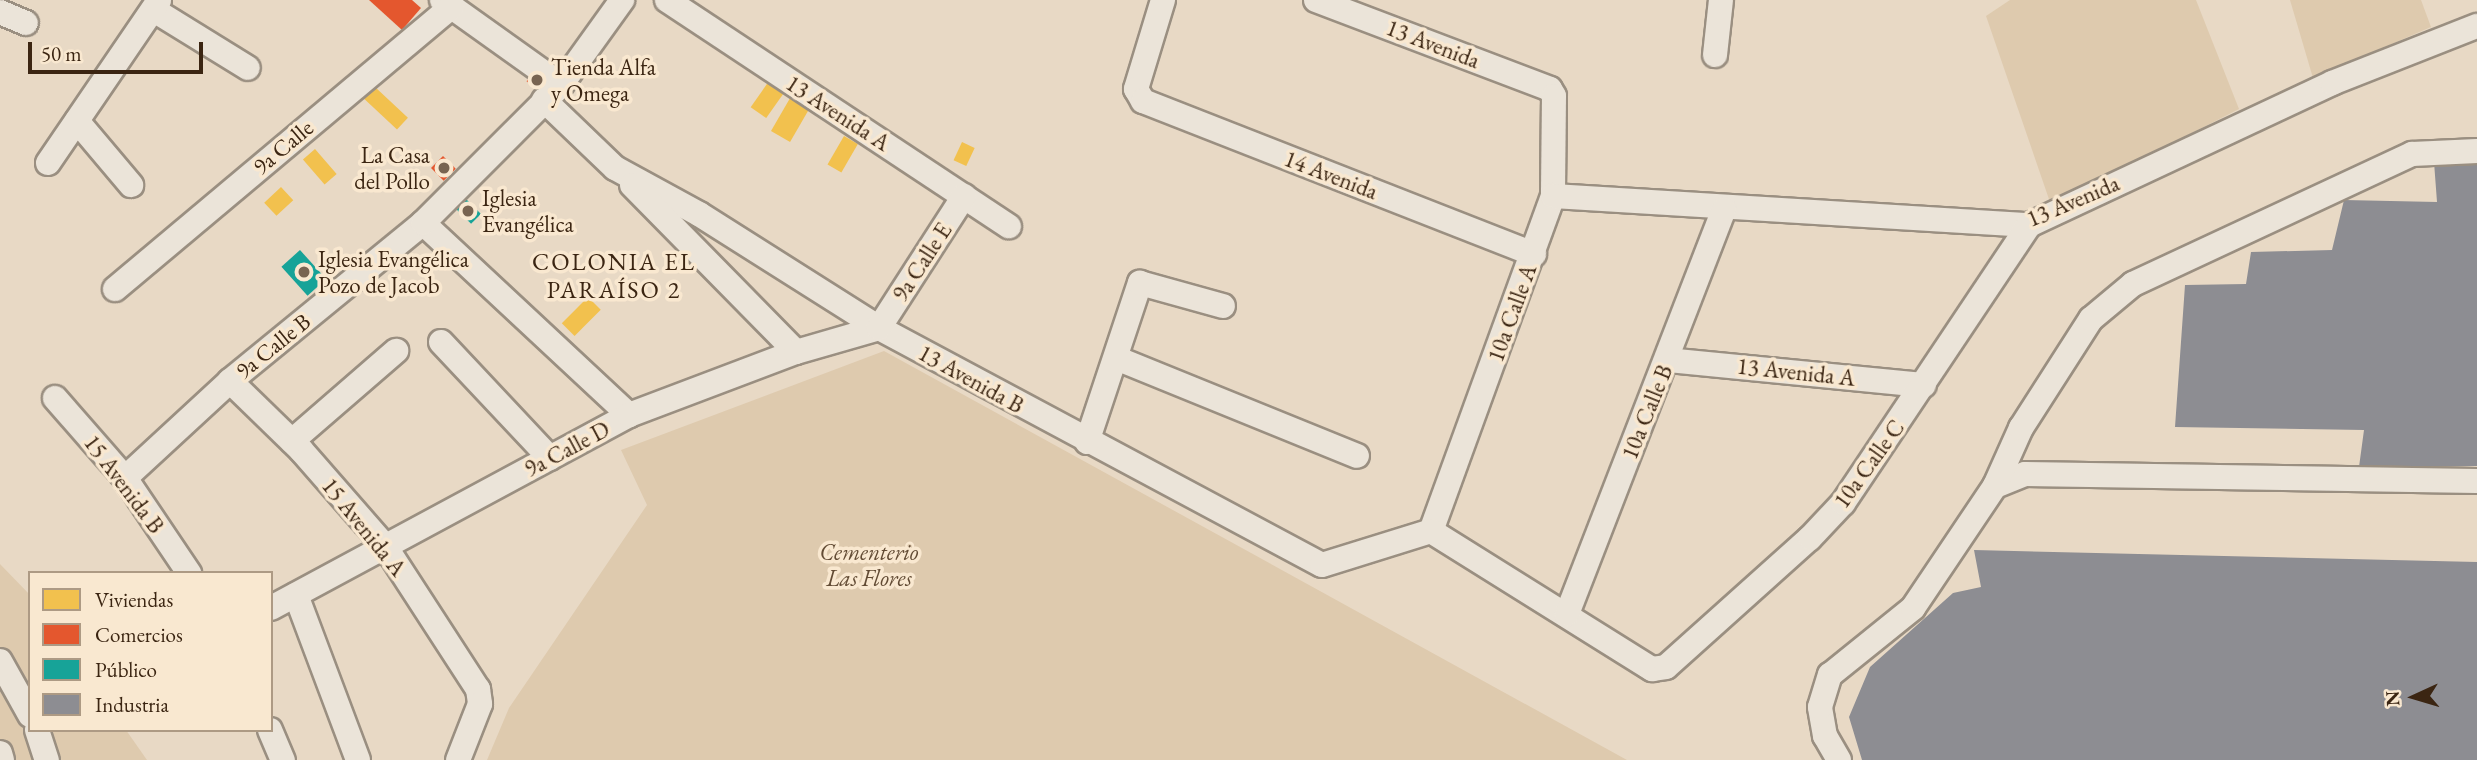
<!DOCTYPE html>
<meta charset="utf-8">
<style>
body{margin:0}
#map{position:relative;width:2477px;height:760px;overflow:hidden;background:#e8d9c5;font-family:"EB Garamond",serif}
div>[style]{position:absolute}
.green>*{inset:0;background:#decaae}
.homes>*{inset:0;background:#f2c14e;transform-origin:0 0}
.shops>*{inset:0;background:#e4572e;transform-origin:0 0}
.public>*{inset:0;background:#17a398;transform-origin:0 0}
.industry>*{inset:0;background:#8d8d92}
.roads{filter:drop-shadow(2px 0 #9a8f81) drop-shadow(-2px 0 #9a8f81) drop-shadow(0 2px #9a8f81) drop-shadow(0 -2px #9a8f81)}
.minor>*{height:24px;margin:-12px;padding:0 12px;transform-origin:12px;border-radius:12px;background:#ebe4d9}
.dots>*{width:19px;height:19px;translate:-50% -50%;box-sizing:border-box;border:4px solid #f9e8d0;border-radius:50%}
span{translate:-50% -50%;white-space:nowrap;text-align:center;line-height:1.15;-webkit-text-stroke:7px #f9e8d0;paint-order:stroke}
.street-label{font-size:23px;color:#3b2512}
.poi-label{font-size:23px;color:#3b2512}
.left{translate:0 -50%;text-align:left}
.right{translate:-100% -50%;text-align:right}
.park-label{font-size:23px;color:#624b34;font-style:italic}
.neighbourhood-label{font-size:24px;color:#3b2512;letter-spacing:2px}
.legend{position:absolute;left:28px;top:571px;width:245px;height:161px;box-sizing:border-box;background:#f9e8d0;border:2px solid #ad9a84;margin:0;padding:9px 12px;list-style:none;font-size:21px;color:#3b2512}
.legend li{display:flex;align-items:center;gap:14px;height:35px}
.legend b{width:35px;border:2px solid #ad9a84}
.north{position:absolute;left:2379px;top:662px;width:70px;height:70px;-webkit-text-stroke:5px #f9e8d0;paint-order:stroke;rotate:266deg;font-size:19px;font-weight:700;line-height:28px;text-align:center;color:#3b2512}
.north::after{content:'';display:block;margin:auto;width:24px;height:32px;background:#3b2512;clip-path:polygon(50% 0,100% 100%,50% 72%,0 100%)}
.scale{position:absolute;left:28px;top:42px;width:175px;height:32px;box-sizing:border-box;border:4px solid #3b2512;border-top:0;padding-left:9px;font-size:21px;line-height:24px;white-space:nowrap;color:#3b2512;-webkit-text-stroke:5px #f9e8d0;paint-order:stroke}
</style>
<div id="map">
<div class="green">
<i style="clip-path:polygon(2010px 0,2196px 0,2239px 109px,2051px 205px,1986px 16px)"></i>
<i style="clip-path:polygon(2290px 0,2421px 0,2431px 27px,2313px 78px)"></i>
<i style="clip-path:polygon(884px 351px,1627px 760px,487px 760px,509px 708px,647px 505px,621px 450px)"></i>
<i style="clip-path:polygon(0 564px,30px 595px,30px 730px,126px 730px,147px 760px,0 760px)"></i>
</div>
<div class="homes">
<i style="left:769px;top:81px;width:19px;height:32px;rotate:35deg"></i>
<i style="left:375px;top:87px;width:45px;height:16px;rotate:43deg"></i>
<i style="left:793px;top:93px;width:22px;height:44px;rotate:30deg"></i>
<i style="left:844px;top:136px;width:16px;height:33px;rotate:30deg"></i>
<i style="left:962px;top:142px;width:14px;height:20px;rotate:25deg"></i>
<i style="left:315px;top:149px;width:33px;height:16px;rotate:49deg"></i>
<i style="left:281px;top:187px;width:18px;height:23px;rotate:47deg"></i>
<i style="left:588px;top:297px;width:18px;height:37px;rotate:45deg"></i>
</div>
<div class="shops">
<i style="clip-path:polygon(369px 0,412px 0,421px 8px,402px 30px)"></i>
<i style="left:535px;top:70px;width:15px;height:14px;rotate:37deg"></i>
<i style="left:443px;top:156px;width:18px;height:17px;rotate:45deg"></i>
</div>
<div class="public">
<i style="left:464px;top:197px;width:24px;height:14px;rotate:45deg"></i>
<i style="left:300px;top:250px;width:39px;height:25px;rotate:48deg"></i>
</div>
<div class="industry">
<i style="clip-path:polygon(2434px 162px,2477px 162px,2477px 466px,2359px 467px,2364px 430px,2175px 427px,2185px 285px,2246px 284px,2251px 252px,2332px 250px,2344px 200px,2437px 202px)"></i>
<i style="clip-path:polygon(1974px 550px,2477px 562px,2477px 760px,1862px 760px,1849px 717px,1870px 667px,1953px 593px,1981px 587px)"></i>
</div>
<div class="roads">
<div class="minor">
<i style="left:442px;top:0;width:146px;rotate:35.5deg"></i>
<i style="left:667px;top:0;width:410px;rotate:33.5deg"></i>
<i style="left:1163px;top:0;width:93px;rotate:106.9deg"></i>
<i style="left:1136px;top:89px;width:14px;rotate:60deg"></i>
<i style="left:1143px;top:101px;width:420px;rotate:21.4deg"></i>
<i style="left:1316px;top:0;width:250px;rotate:20.8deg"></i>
<i style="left:1550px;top:89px;width:8px;rotate:60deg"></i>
<i style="left:1554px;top:96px;width:100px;rotate:90.6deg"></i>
<i style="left:1553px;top:196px;width:357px;rotate:110deg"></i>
<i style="left:154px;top:10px;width:110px;rotate:31.7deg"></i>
<i style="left:0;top:12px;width:28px;rotate:23deg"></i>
<i style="left:1715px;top:55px;width:55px;rotate:-83.8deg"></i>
<i style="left:544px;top:100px;width:98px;rotate:43.8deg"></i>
<i style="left:615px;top:168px;width:96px;rotate:28.7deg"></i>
<i style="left:699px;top:214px;width:213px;rotate:32.3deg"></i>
<i style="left:879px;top:328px;width:502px;rotate:28.15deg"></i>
<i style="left:1322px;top:565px;width:114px;rotate:-17.3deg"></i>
<i style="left:77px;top:121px;width:84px;rotate:49.8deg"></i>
<i style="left:48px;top:163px;width:197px;rotate:-55.7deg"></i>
<i style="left:632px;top:185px;width:234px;rotate:45.5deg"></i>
<i style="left:1553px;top:196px;width:477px;rotate:3.5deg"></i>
<i style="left:2029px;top:225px;width:335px;rotate:-25.1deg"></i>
<i style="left:2332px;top:83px;width:156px;rotate:-21.5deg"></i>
<i style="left:423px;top:223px;width:282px;rotate:43deg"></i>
<i style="left:115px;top:289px;width:440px;rotate:-40deg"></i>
<i style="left:441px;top:342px;width:159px;rotate:46.8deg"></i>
<i style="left:1116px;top:358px;width:260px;rotate:22.1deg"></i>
<i style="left:1668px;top:360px;width:257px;rotate:5.6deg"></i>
<i style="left:230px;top:381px;width:99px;rotate:44.2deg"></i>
<i style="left:301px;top:450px;width:128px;rotate:48.8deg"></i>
<i style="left:385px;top:546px;width:171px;rotate:57deg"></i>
<i style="left:478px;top:689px;width:15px;rotate:82deg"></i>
<i style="left:480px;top:704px;width:60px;rotate:111.4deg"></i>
<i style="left:55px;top:398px;width:106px;rotate:48.8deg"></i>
<i style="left:125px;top:478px;width:115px;rotate:56deg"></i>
<i style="left:292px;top:441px;width:138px;rotate:-40.9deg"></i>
<i style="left:1087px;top:442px;width:168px;rotate:-71.6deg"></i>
<i style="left:1140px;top:283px;width:86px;rotate:15.5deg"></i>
<i style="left:125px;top:478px;width:143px;rotate:-42.7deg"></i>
<i style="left:230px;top:381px;width:249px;rotate:-39.3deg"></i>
<i style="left:423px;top:223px;width:195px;rotate:-45deg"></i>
<i style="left:561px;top:85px;width:105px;rotate:-54.3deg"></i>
<i style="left:1995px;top:486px;width:32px;rotate:-22deg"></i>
<i style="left:2025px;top:474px;width:452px;rotate:0.9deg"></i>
<i style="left:1431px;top:531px;width:261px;rotate:32deg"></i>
<i style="left:1652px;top:669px;width:14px;rotate:-8deg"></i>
<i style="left:1666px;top:667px;width:193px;rotate:-41.9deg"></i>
<i style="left:1810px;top:538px;width:48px;rotate:-46.7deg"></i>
<i style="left:1843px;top:503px;width:334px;rotate:-56.2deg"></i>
<i style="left:296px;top:595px;width:176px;rotate:69.4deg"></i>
<i style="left:271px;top:608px;width:407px;rotate:-28.3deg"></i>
<i style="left:629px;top:415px;width:178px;rotate:-20.7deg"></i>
<i style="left:796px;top:352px;width:86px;rotate:-16.1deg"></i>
<i style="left:879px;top:328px;width:157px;rotate:-57.2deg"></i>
<i style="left:1567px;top:614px;width:434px;rotate:-68.8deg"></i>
<i style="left:0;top:661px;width:62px;rotate:60.9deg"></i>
<i style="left:37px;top:730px;width:32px;rotate:72deg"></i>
<i style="left:270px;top:730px;width:33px;rotate:67deg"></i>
<i style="left:0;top:753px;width:7px;rotate:74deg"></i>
<i style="left:1839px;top:760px;width:28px;rotate:-120deg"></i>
<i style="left:1825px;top:736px;width:29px;rotate:-100deg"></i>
<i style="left:1820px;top:707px;width:34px;rotate:-73deg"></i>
<i style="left:1830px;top:675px;width:107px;rotate:-38.9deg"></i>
<i style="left:1913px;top:608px;width:147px;rotate:-56.1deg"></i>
<i style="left:1995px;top:486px;width:64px;rotate:-65.9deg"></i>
<i style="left:2021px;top:428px;width:130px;rotate:-57.3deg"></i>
<i style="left:2091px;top:319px;width:55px;rotate:-39.8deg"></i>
<i style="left:2133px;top:284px;width:308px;rotate:-25deg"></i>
<i style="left:2412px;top:154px;width:65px;rotate:-2.6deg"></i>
</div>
</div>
<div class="dots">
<i style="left:537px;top:80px;background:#786451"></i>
<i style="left:444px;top:168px;background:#786451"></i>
<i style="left:468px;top:211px;background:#786451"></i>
<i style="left:304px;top:272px;background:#786451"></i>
</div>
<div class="street-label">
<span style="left:1433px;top:44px;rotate:21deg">13 Avenida</span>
<span style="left:838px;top:113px;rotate:33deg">13 Avenida A</span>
<span style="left:283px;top:147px;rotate:-40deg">9a Calle</span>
<span style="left:1331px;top:175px;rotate:21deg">14 Avenida</span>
<span style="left:2073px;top:201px;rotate:-23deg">13 Avenida</span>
<span style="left:922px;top:262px;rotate:-57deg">9a Calle E</span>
<span style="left:1512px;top:313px;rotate:-70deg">10a Calle A</span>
<span style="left:273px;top:346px;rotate:-39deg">9a Calle B</span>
<span style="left:1796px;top:372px;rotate:6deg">13 Avenida A</span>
<span style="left:971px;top:379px;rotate:29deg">13 Avenida B</span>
<span style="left:1647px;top:412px;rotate:-68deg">10a Calle B</span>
<span style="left:567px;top:449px;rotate:-28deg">9a Calle D</span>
<span style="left:1869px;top:464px;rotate:-54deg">10a Calle C</span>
<span style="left:124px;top:484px;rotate:53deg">15 Avenida B</span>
<span style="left:364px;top:527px;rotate:51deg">15 Avenida A</span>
</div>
<div class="poi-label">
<span class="left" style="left:551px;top:80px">Tienda Alfa<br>y Omega</span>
<span class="right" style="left:430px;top:168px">La Casa<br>del Pollo</span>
<span class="left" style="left:482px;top:211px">Iglesia<br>Evangélica</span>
<span class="left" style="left:318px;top:272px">Iglesia Evangélica<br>Pozo de Jacob</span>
</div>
<div class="park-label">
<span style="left:869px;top:565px">Cementerio<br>Las Flores</span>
</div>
<div class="neighbourhood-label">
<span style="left:614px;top:276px">COLONIA EL<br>PARAÍSO 2</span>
</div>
<ul class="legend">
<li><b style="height:19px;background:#f2c14e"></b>Viviendas</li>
<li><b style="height:19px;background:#e4572e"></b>Comercios</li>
<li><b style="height:19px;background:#17a398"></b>Público</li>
<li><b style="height:19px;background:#8d8d92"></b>Industria</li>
</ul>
<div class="north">N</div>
<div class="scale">50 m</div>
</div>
